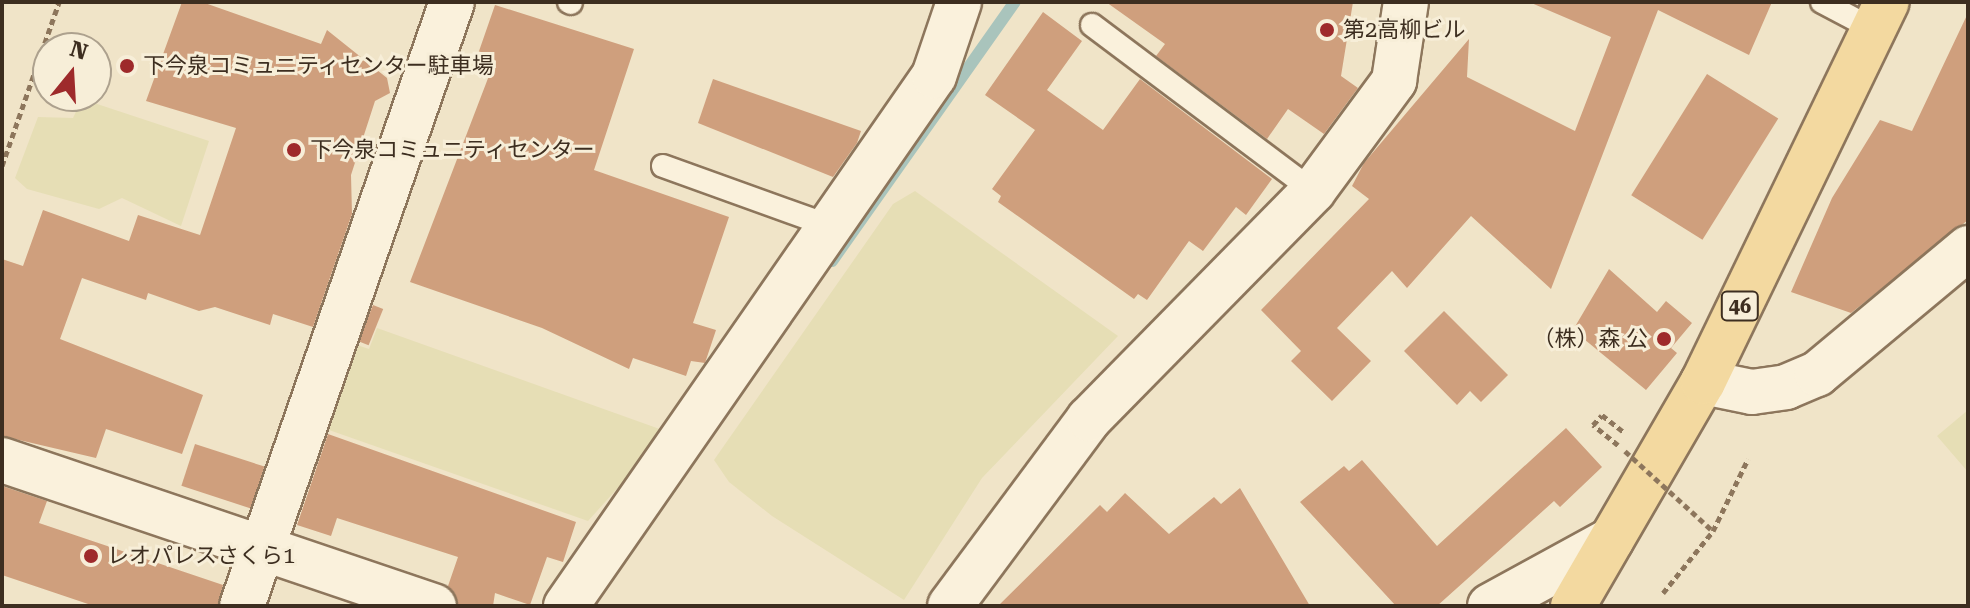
<!DOCTYPE html>
<meta charset="utf-8">
<style>
body{margin:0}
#map{position:relative;width:1970px;height:608px;overflow:hidden;background:#f0e4c8;font-family:"Roboto Serif","Noto Sans JP",serif}
div>[style]{position:absolute}
.farmland>*{inset:0;background:#e6deb5}
.stream>*{height:12px;margin:-6px;padding:0 6px;transform-origin:6px;border-radius:6px;background:#a9c4bc}
.building>*{inset:0;background:#cf9f7d;transform-origin:0 0}
.path>*{height:5px;margin-top:-2.5px;transform-origin:0;background:repeating-linear-gradient(90deg,#8d765c 0 6px,transparent 0 10px)}
.roads{filter:drop-shadow(2px 0 #8d765c) drop-shadow(-2px 0 #8d765c) drop-shadow(0 2px #8d765c) drop-shadow(0 -2px #8d765c)}
.lane>*{height:22px;margin:-11px;padding:0 11px;transform-origin:11px;border-radius:11px;background:#faf1dc}
.street>*{height:44px;margin:-22px;padding:0 22px;transform-origin:22px;border-radius:22px;background:#faf1dc}
.primary>*{height:44px;margin:-22px;padding:0 22px;transform-origin:22px;border-radius:22px;background:#f3d9a0}
.path-bridge>*{height:5px;margin-top:-2.5px;transform-origin:0;background:repeating-linear-gradient(90deg,#8d765c 0 6px,transparent 0 10px)}
.dots>*{width:22px;height:22px;translate:-50% -50%;box-sizing:border-box;border:4px solid #f7eed8;border-radius:50%}
span{translate:-50% -50%;white-space:nowrap;text-align:center;line-height:1.15;-webkit-text-stroke:6px #f7eed8;paint-order:stroke}
.shield-label span{padding:2px 6px;background:#f7eed8;border:2px solid;border-radius:6px;-webkit-text-stroke-width:0}
.shield-label{font-size:20px;color:#3d2e20;font-weight:700}
.poi-label{font-size:22px;color:#3d2e20}
.left{translate:0 -50%;text-align:left}
.right{translate:-100% -50%;text-align:right}
.frame{position:absolute;inset:0;border:4px solid #3d2e20;pointer-events:none}
.north{position:absolute;left:32px;top:32px;width:80px;height:80px;box-sizing:border-box;background:#f7eed8;border:2px solid #ada18e;border-radius:50%;rotate:18deg;font-size:22px;font-weight:700;line-height:32px;text-align:center;color:#3d2e20}
.north::after{content:'';display:block;margin:auto;width:28px;height:36px;background:#9e2a2b;clip-path:polygon(50% 0,100% 100%,50% 72%,0 100%)}
</style>
<div id="map">
<div class="farmland">
<i style="clip-path:polygon(82px 99px,209px 141px,181px 226px,122px 198px,99px 209px,27px 189px,15px 178px,38px 117px,73px 118px)"></i>
<i style="clip-path:polygon(915px 191px,1118px 336px,982px 478px,904px 600px,772px 516px,729px 482px,714px 460px,893px 204px)"></i>
<i style="clip-path:polygon(377px 328px,668px 432px,588px 521px,329px 430px,357px 345px,369px 349px)"></i>
<i style="clip-path:polygon(1968px 410px,1968px 472px,1937px 436px)"></i>
</div>
<div class="stream">
<i style="left:832px;top:261px;width:317px;rotate:-54.8deg"></i>
</div>
<div class="building">
<i style="clip-path:polygon(182px 2px,202px 2px,321px 44px,327px 30px,387px 78px,390px 93px,375px 101px,351px 175px,352px 214px,313px 327px,273px 314px,270px 325px,215px 307px,199px 311px,148px 293px,146px 300px,82px 278px,60px 339px,203px 395px,182px 454px,106px 429px,96px 458px,2px 436px,2px 259px,23px 266px,43px 210px,129px 241px,138px 215px,200px 235px,236px 128px,146px 101px)"></i>
<i style="clip-path:polygon(1106px 2px,1353px 2px,1341px 76px,1358px 88px,1324px 134px,1288px 109px,1267px 139px,1156px 56px,1165px 44px)"></i>
<i style="clip-path:polygon(1529px 2px,1772px 2px,1749px 55px,1658px 10px,1551px 289px,1471px 216px,1407px 288px,1392px 271px,1337px 328px,1371px 361px,1332px 401px,1291px 361px,1301px 351px,1261px 310px,1369px 199px,1352px 186px,1364px 163px,1469px 39px,1467px 77px,1575px 131px,1611px 37px)"></i>
<i style="clip-path:polygon(495px 5px,634px 49px,594px 170px,729px 217px,693px 323px,716px 330px,705px 363px,691px 361px,686px 376px,633px 358px,629px 369px,542px 328px,410px 282px,495px 60px,478px 54px)"></i>
<i style="clip-path:polygon(1043px 12px,1082px 41px,1047px 90px,1103px 130px,1140px 79px,1272px 179px,1246px 215px,1236px 207px,1203px 251px,1189px 241px,1147px 300px,1138px 294px,1134px 299px,998px 202px,1001px 196px,992px 189px,1035px 130px,985px 95px)"></i>
<i style="clip-path:polygon(1968px 13px,1968px 220px,1851px 313px,1791px 292px,1832px 198px,1880px 120px,1912px 131px)"></i>
<i style="left:1707px;top:74px;width:84px;height:143px;rotate:32deg"></i>
<i style="clip-path:polygon(713px 79px,861px 131px,857px 143px,833px 177px,698px 123px)"></i>
<i style="clip-path:polygon(1609px 269px,1657px 312px,1666px 301px,1692px 323px,1671px 348px,1677px 353px,1646px 390px,1573px 330px)"></i>
<i style="left:373px;top:305px;width:11px;height:39px;rotate:22deg"></i>
<i style="clip-path:polygon(1444px 311px,1508px 375px,1481px 402px,1470px 391px,1457px 405px,1404px 351px)"></i>
<i style="clip-path:polygon(1566px 428px,1602px 467px,1560px 507px,1554px 501px,1437px 606px,1396px 606px,1300px 502px,1344px 466px,1349px 471px,1362px 460px,1437px 546px)"></i>
<i style="clip-path:polygon(328px 434px,576px 522px,563px 562px,547px 557px,530px 605px,495px 593px,493px 606px,458px 606px,448px 586px,458px 557px,337px 518px,331px 536px,297px 525px)"></i>
<i style="left:195px;top:444px;width:73px;height:44px;rotate:18deg"></i>
<i style="clip-path:polygon(2px 486px,47px 501px,39px 523px,223px 585px,218px 606px,94px 606px,2px 575px)"></i>
<i style="clip-path:polygon(1240px 488px,1310px 606px,998px 606px,1100px 505px,1107px 512px,1125px 493px,1169px 534px,1214px 497px,1221px 504px)"></i>
</div>
<div class="path">
<i style="left:2px;top:166px;width:174px;rotate:-70.8deg"></i>
<i style="left:1618px;top:445px;width:32px;rotate:-141deg"></i>
<i style="left:1593px;top:425px;width:13px;rotate:-48deg"></i>
<i style="left:1602px;top:415px;width:29px;rotate:38deg"></i>
<i style="left:1663px;top:593px;width:80px;rotate:-51.1deg"></i>
<i style="left:1713px;top:531px;width:80px;rotate:-64.1deg"></i>
</div>
<div class="roads">
<div class="lane">
<i style="left:569px;top:2px;width:2px;rotate:27deg"></i>
<i style="left:1822px;top:2px;width:60px;rotate:27.8deg"></i>
<i style="left:1092px;top:25px;width:276px;rotate:36.9deg"></i>
<i style="left:663px;top:166px;width:177px;rotate:19.8deg"></i>
</div>
<div class="street">
<i style="left:1703px;top:382px;width:50px;rotate:11.5deg"></i>
<i style="left:1752px;top:392px;width:34px;rotate:-8deg"></i>
<i style="left:1786px;top:387px;width:34px;rotate:-23deg"></i>
<i style="left:1817px;top:374px;width:197px;rotate:-39.8deg"></i>
<i style="left:2px;top:460px;width:456px;rotate:18.7deg"></i>
<i style="left:242px;top:606px;width:639px;rotate:-70.83deg"></i>
<i style="left:566px;top:606px;width:645px;rotate:-55.23deg"></i>
<i style="left:934px;top:76px;width:78px;rotate:-71.3deg"></i>
<i style="left:950px;top:606px;width:233px;rotate:-53.4deg"></i>
<i style="left:1089px;top:419px;width:320px;rotate:-45.5deg"></i>
<i style="left:1313px;top:191px;width:137px;rotate:-53.6deg"></i>
<i style="left:1394px;top:81px;width:80px;rotate:-81.4deg"></i>
<i style="left:1490px;top:606px;width:138px;rotate:-28.6deg"></i>
</div>
<div class="primary">
<i style="left:1573px;top:606px;width:259px;rotate:-59.9deg"></i>
<i style="left:1703px;top:382px;width:422px;rotate:-64.2deg"></i>
</div>
</div>
<div class="path-bridge">
<i style="left:1625px;top:451px;width:119px;rotate:42.3deg"></i>
</div>
<div class="dots">
<i style="left:1327px;top:30px;background:#9e2a2b"></i>
<i style="left:127px;top:66px;background:#9e2a2b"></i>
<i style="left:294px;top:150px;background:#9e2a2b"></i>
<i style="left:1664px;top:339px;background:#9e2a2b"></i>
<i style="left:91px;top:556px;background:#9e2a2b"></i>
</div>
<div class="shield-label">
<span style="left:1740px;top:306px">46</span>
</div>
<div class="poi-label">
<span class="left" style="left:1343px;top:30px">第2高柳ビル</span>
<span class="left" style="left:143px;top:66px">下今泉コミュニティセンター駐車場</span>
<span class="left" style="left:310px;top:150px">下今泉コミュニティセンター</span>
<span class="right" style="left:1648px;top:339px">（株）森 公</span>
<span class="left" style="left:107px;top:556px">レオパレスさくら1</span>
</div>
<div class="frame"></div>
<div class="north">N</div>
</div>
